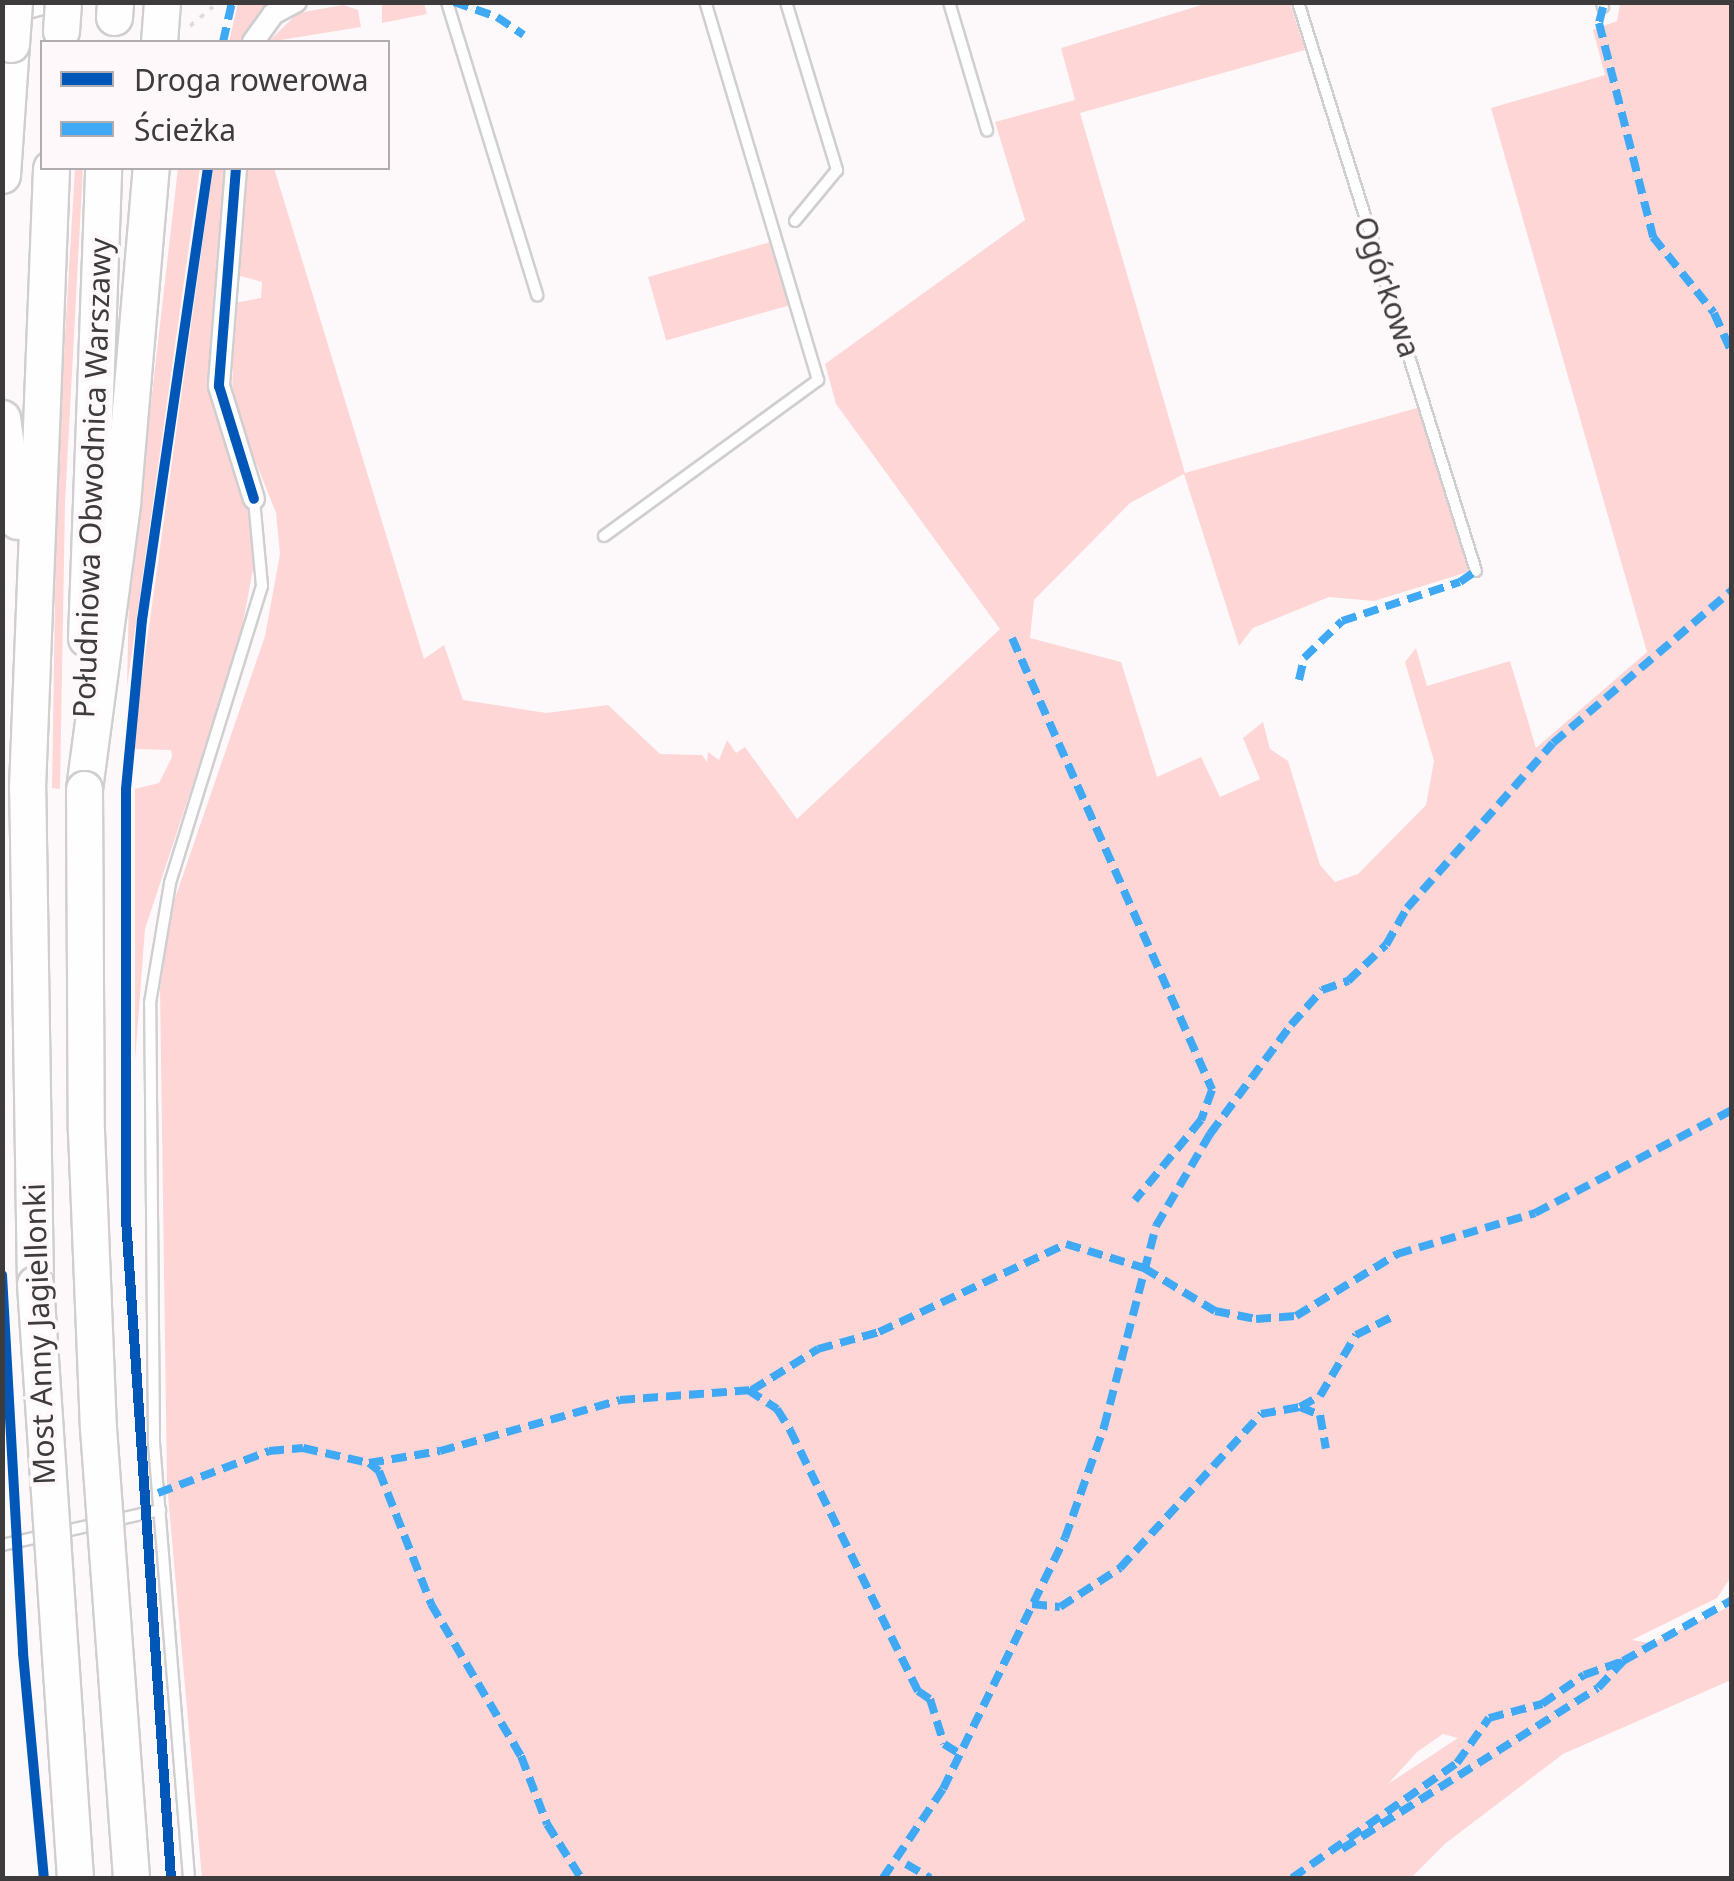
<!DOCTYPE html>
<meta charset="utf-8">
<style>
body{margin:0}
#map{position:relative;width:1734px;height:1881px;overflow:hidden;background:#fdf9fb;font-family:"Noto Sans",sans-serif}
div>[style]{position:absolute}
.green>*{inset:0;background:#fed6d6;transform-origin:0 0}
.path>*{height:4px;margin-top:-2px;transform-origin:0;background:repeating-linear-gradient(90deg,#dedcdc 0 5px,transparent 0 13px)}
.roads{filter:drop-shadow(2px 0 #d0cecf) drop-shadow(-2px 0 #d0cecf) drop-shadow(0 2px #d0cecf) drop-shadow(0 -2px #d0cecf)}
.service>*{height:10px;margin:-5px;padding:0 5px;transform-origin:5px;border-radius:5px;background:#fffefe}
.minor>*{height:20px;margin:-10px;padding:0 10px;transform-origin:10px;border-radius:10px;background:#fffefe}
.motorway>*{height:35px;margin:-17.5px;padding:0 17.5px;transform-origin:17.5px;border-radius:17.5px;background:#fffefe}
.bridges{filter:drop-shadow(2px 0 #d0cecf) drop-shadow(-2px 0 #d0cecf) drop-shadow(0 2px #d0cecf) drop-shadow(0 -2px #d0cecf)}
.motorway-bridge>*{height:35px;margin:-17.5px;padding:0 17.5px;transform-origin:17.5px;border-radius:17.5px;background:#fffefe}
.quiet>*{height:8px;margin-top:-4px;transform-origin:0;background:repeating-linear-gradient(90deg,#3fa9f5 0 15px,transparent 0 23px)}
.cycleway>*{height:10px;margin:-5px;padding:0 5px;transform-origin:5px;border-radius:5px;background:#0057b8}
span{translate:-50% -50%;white-space:nowrap;text-align:center;line-height:1.15;-webkit-text-stroke:8px #fef8fb;paint-order:stroke}
.street-label{font-size:30px;color:#3d3b3c}
.frame{position:absolute;inset:0;border:5px solid #3d3b3c;pointer-events:none}
.legend{position:absolute;left:40px;top:40px;width:350px;height:130px;box-sizing:border-box;background:#fef8fb;border:2px solid #b1acaf;margin:0;padding:12px 18px;list-style:none;font-size:30px;color:#3d3b3c}
.legend li{display:flex;align-items:center;gap:20px;height:50px}
.legend b{width:50px;border:2px solid #b1acaf}
</style>
<div id="map">
<div class="green">
<i style="clip-path:polygon(382px 2px,424px 3px,427px 14px,382px 23px)"></i>
<i style="clip-path:polygon(238px 3px,272px 3px,242px 42px,229px 42px)"></i>
<i style="clip-path:polygon(evenodd,1208px 3px,1290px 3px,1305px 50px,1080px 113px,1185px 473px,1424px 406px,1468px 572px,1374px 601px,1329px 597px,1253px 628px,1239px 646px,1184px 474px,1130px 503px,1034px 600px,1030px 638px,1121px 662px,1157px 777px,1201px 757px,1220px 797px,1260px 779px,1243px 738px,1263px 722px,1270px 749px,1288px 761px,1320px 865px,1335px 882px,1358px 874px,1426px 805px,1434px 761px,1405px 662px,1416px 648px,1427px 686px,1510px 661px,1536px 748px,1647px 652px,1491px 108px,1605px 75px,1593px 30px,1617px 21px,1620px 4px,1731px 3px,1731px 1577px,1717px 1598px,1632px 1640px,1651px 1643px,1731px 1606px,1731px 1680px,1563px 1754px,1446px 1843px,1411px 1878px,202px 1878px,167px 1484px,160px 988px,172px 907px,265px 636px,280px 554px,276px 513px,232px 402px,234px 303px,261px 298px,262px 282px,237px 275px,246px 168px,274px 168px,424px 659px,444px 645px,463px 700px,546px 713px,608px 705px,660px 754px,702px 755px,707px 762px,708px 752px,719px 760px,727px 740px,736px 753px,745px 747px,797px 819px,1000px 629px,836px 404px,825px 364px,1025px 220px,995px 122px,1075px 100px,1061px 48px,1208px 3px,1443px 1734px,1458px 1738px,1388px 1784px,1417px 1752px,1443px 1734px)"></i>
<i style="clip-path:polygon(343px 5px,358px 10px,361px 27px,268px 42px,298px 13px)"></i>
<i style="clip-path:polygon(75px 168px,83px 168px,65px 503px,60px 789px,52px 788px,57px 471px)"></i>
<i style="clip-path:polygon(178px 168px,200px 168px,127px 687px,129px 594px)"></i>
<i style="clip-path:polygon(213px 168px,226px 168px,211px 385px,256px 533px,254px 564px,239px 644px,145px 929px,135px 1061px,135px 789px,159px 783px,172px 757px,171px 750px,134px 749px,134px 734px)"></i>
<i style="left:774px;top:241px;width:66px;height:131px;rotate:74deg"></i>
</div>
<div class="path">
<i style="left:190px;top:26px;width:30px;rotate:-40deg"></i>
</div>
<div class="roads">
<div class="service">
<i style="left:447px;top:2px;width:307px;rotate:72.9deg"></i>
<i style="left:786px;top:2px;width:176px;rotate:73.1deg"></i>
<i style="left:837px;top:170px;width:66px;rotate:129.5deg"></i>
<i style="left:949px;top:2px;width:134px;rotate:73.5deg"></i>
<i style="left:1298px;top:2px;width:596px;rotate:72.63deg"></i>
<i style="left:1602px;top:2px;width:5px;rotate:79deg"></i>
<i style="left:604px;top:536px;width:265px;rotate:-36.1deg"></i>
<i style="left:818px;top:380px;width:395px;rotate:-106.6deg"></i>
<i style="left:2px;top:1545px;width:162px;rotate:-12.5deg"></i>
<i style="left:189px;top:1878px;width:439px;rotate:-94.6deg"></i>
<i style="left:154px;top:1440px;width:437px;rotate:-90.5deg"></i>
<i style="left:150px;top:1003px;width:122px;rotate:-80.5deg"></i>
<i style="left:170px;top:883px;width:311px;rotate:-72.8deg"></i>
<i style="left:262px;top:586px;width:87px;rotate:-95.3deg"></i>
</div>
<div class="minor">
<i style="left:8px;top:13px;width:43px;rotate:-14.7deg"></i>
<i style="left:253px;top:42px;width:34px;rotate:-54deg"></i>
<i style="left:273px;top:14px;width:26px;rotate:-28deg"></i>
<i style="left:236px;top:168px;width:219px;rotate:94.5deg"></i>
<i style="left:219px;top:386px;width:118px;rotate:72.8deg"></i>
</div>
<div class="motorway">
<i style="left:159px;top:42px;width:40px;rotate:-85.7deg"></i>
<i style="left:2px;top:175px;width:131px;rotate:-86.1deg"></i>
<i style="left:2px;top:418px;width:104px;rotate:81.7deg"></i>
<i style="left:86px;top:638px;width:470px;rotate:-87.9deg"></i>
<i style="left:84px;top:789px;width:289px;rotate:-82.4deg"></i>
<i style="left:122px;top:503px;width:336px;rotate:-85.1deg"></i>
<i style="left:35px;top:1284px;width:496px;rotate:-90.9deg"></i>
<i style="left:27px;top:788px;width:620px;rotate:-87.78deg"></i>
</div>
</div>
<div class="bridges">
<div class="motorway-bridge">
<i style="left:114px;top:17px;width:15px;rotate:-86deg"></i>
<i style="left:61px;top:31px;width:29px;rotate:-86deg"></i>
<i style="left:11px;top:44px;width:42px;rotate:-85.9deg"></i>
<i style="left:84px;top:789px;width:342px;rotate:89.7deg"></i>
<i style="left:86px;top:1131px;width:297px;rotate:87.7deg"></i>
<i style="left:98px;top:1428px;width:451px;rotate:85.8deg"></i>
<i style="left:35px;top:1284px;width:595px;rotate:86.15deg"></i>
</div>
</div>
<div class="quiet">
<i style="left:454px;top:2px;width:46px;rotate:19.2deg"></i>
<i style="left:497px;top:17px;width:32px;rotate:34deg"></i>
<i style="left:1603px;top:7px;width:16px;rotate:104deg"></i>
<i style="left:1599px;top:23px;width:221px;rotate:75.8deg"></i>
<i style="left:1653px;top:237px;width:97px;rotate:51.2deg"></i>
<i style="left:1714px;top:313px;width:44px;rotate:65.8deg"></i>
<i style="left:223px;top:42px;width:41px;rotate:-77.3deg"></i>
<i style="left:1012px;top:638px;width:494px;rotate:66.1deg"></i>
<i style="left:1212px;top:1090px;width:32px;rotate:110deg"></i>
<i style="left:1201px;top:1120px;width:104px;rotate:129.5deg"></i>
<i style="left:1299px;top:680px;width:23px;rotate:-77deg"></i>
<i style="left:1304px;top:658px;width:53px;rotate:-44.2deg"></i>
<i style="left:1342px;top:621px;width:124px;rotate:-18.3deg"></i>
<i style="left:1460px;top:582px;width:19px;rotate:-35deg"></i>
<i style="left:748px;top:1390px;width:35px;rotate:33deg"></i>
<i style="left:777px;top:1409px;width:25px;rotate:58deg"></i>
<i style="left:790px;top:1430px;width:291px;rotate:63.9deg"></i>
<i style="left:918px;top:1691px;width:14px;rotate:34deg"></i>
<i style="left:930px;top:1699px;width:47px;rotate:72.7deg"></i>
<i style="left:944px;top:1744px;width:19px;rotate:32deg"></i>
<i style="left:1300px;top:1407px;width:23px;rotate:-29deg"></i>
<i style="left:1320px;top:1396px;width:71px;rotate:-59.5deg"></i>
<i style="left:1356px;top:1335px;width:42px;rotate:-26.6deg"></i>
<i style="left:369px;top:1463px;width:13px;rotate:39deg"></i>
<i style="left:379px;top:1471px;width:143px;rotate:68.6deg"></i>
<i style="left:431px;top:1604px;width:177px;rotate:59.4deg"></i>
<i style="left:521px;top:1756px;width:73px;rotate:69.1deg"></i>
<i style="left:547px;top:1824px;width:64px;rotate:57.8deg"></i>
<i style="left:158px;top:1493px;width:119px;rotate:-20.7deg"></i>
<i style="left:269px;top:1451px;width:34px;rotate:-5deg"></i>
<i style="left:303px;top:1448px;width:68px;rotate:12.8deg"></i>
<i style="left:369px;top:1463px;width:72px;rotate:-9.6deg"></i>
<i style="left:440px;top:1451px;width:187px;rotate:-15.8deg"></i>
<i style="left:620px;top:1400px;width:132px;rotate:-4.3deg"></i>
<i style="left:752px;top:1390px;width:78px;rotate:-31.8deg"></i>
<i style="left:818px;top:1349px;width:63px;rotate:-15.6deg"></i>
<i style="left:879px;top:1332px;width:207px;rotate:-25.2deg"></i>
<i style="left:1066px;top:1244px;width:82px;rotate:17.1deg"></i>
<i style="left:1144px;top:1268px;width:83px;rotate:31.2deg"></i>
<i style="left:1215px;top:1311px;width:42px;rotate:11deg"></i>
<i style="left:1256px;top:1319px;width:40px;rotate:-4.3deg"></i>
<i style="left:1296px;top:1316px;width:119px;rotate:-31.5deg"></i>
<i style="left:1397px;top:1254px;width:144px;rotate:-16.5deg"></i>
<i style="left:1535px;top:1213px;width:222px;rotate:-27.6deg"></i>
<i style="left:1032px;top:1604px;width:28px;rotate:6deg"></i>
<i style="left:1060px;top:1607px;width:72px;rotate:-33deg"></i>
<i style="left:1120px;top:1568px;width:209px;rotate:-47.5deg"></i>
<i style="left:1261px;top:1414px;width:40px;rotate:-10deg"></i>
<i style="left:1300px;top:1407px;width:22px;rotate:22deg"></i>
<i style="left:1320px;top:1415px;width:34px;rotate:80deg"></i>
<i style="left:1342px;top:1849px;width:302px;rotate:-32.2deg"></i>
<i style="left:1598px;top:1688px;width:37px;rotate:-47deg"></i>
<i style="left:906px;top:1864px;width:28px;rotate:30deg"></i>
<i style="left:883px;top:1878px;width:107px;rotate:-56deg"></i>
<i style="left:943px;top:1789px;width:279px;rotate:-64.1deg"></i>
<i style="left:1065px;top:1538px;width:118px;rotate:-70.6deg"></i>
<i style="left:1104px;top:1427px;width:208px;rotate:-75.5deg"></i>
<i style="left:1156px;top:1226px;width:107px;rotate:-59.6deg"></i>
<i style="left:1210px;top:1134px;width:136px;rotate:-53.4deg"></i>
<i style="left:1291px;top:1025px;width:47px;rotate:-48.5deg"></i>
<i style="left:1322px;top:990px;width:28px;rotate:-19deg"></i>
<i style="left:1348px;top:981px;width:52px;rotate:-43.5deg"></i>
<i style="left:1386px;top:945px;width:43px;rotate:-60.4deg"></i>
<i style="left:1407px;top:908px;width:220px;rotate:-48.5deg"></i>
<i style="left:1553px;top:743px;width:235px;rotate:-40.5deg"></i>
<i style="left:1292px;top:1878px;width:201px;rotate:-34.9deg"></i>
<i style="left:1457px;top:1763px;width:55px;rotate:-54.6deg"></i>
<i style="left:1489px;top:1718px;width:55px;rotate:-14.8deg"></i>
<i style="left:1542px;top:1704px;width:51px;rotate:-34.6deg"></i>
<i style="left:1584px;top:1675px;width:41px;rotate:-19.7deg"></i>
<i style="left:1623px;top:1661px;width:125px;rotate:-29.2deg"></i>
</div>
<div class="cycleway">
<i style="left:236px;top:168px;width:219px;rotate:94.5deg"></i>
<i style="left:219px;top:386px;width:118px;rotate:72.8deg"></i>
<i style="left:2px;top:1275px;width:379px;rotate:86.8deg"></i>
<i style="left:23px;top:1653px;width:226px;rotate:84.7deg"></i>
<i style="left:171px;top:1878px;width:660px;rotate:-93.91deg"></i>
<i style="left:126px;top:1220px;width:431px;rotate:-90deg"></i>
<i style="left:126px;top:789px;width:170px;rotate:-84.6deg"></i>
<i style="left:142px;top:620px;width:457px;rotate:-81.7deg"></i>
</div>
<div class="street-label">
<span style="left:1387px;top:287px;rotate:71deg">Ogórkowa</span>
<span style="left:92px;top:478px;rotate:-88deg">Południowa Obwodnica Warszawy</span>
<span style="left:39px;top:1334px;rotate:-92deg">Most Anny Jagiellonki</span>
</div>
<div class="frame"></div>
<ul class="legend">
<li><b style="height:12px;background:#0057b8"></b>Droga rowerowa</li>
<li><b style="height:12px;background:#3fa9f5"></b>Ścieżka</li>
</ul>
</div>
